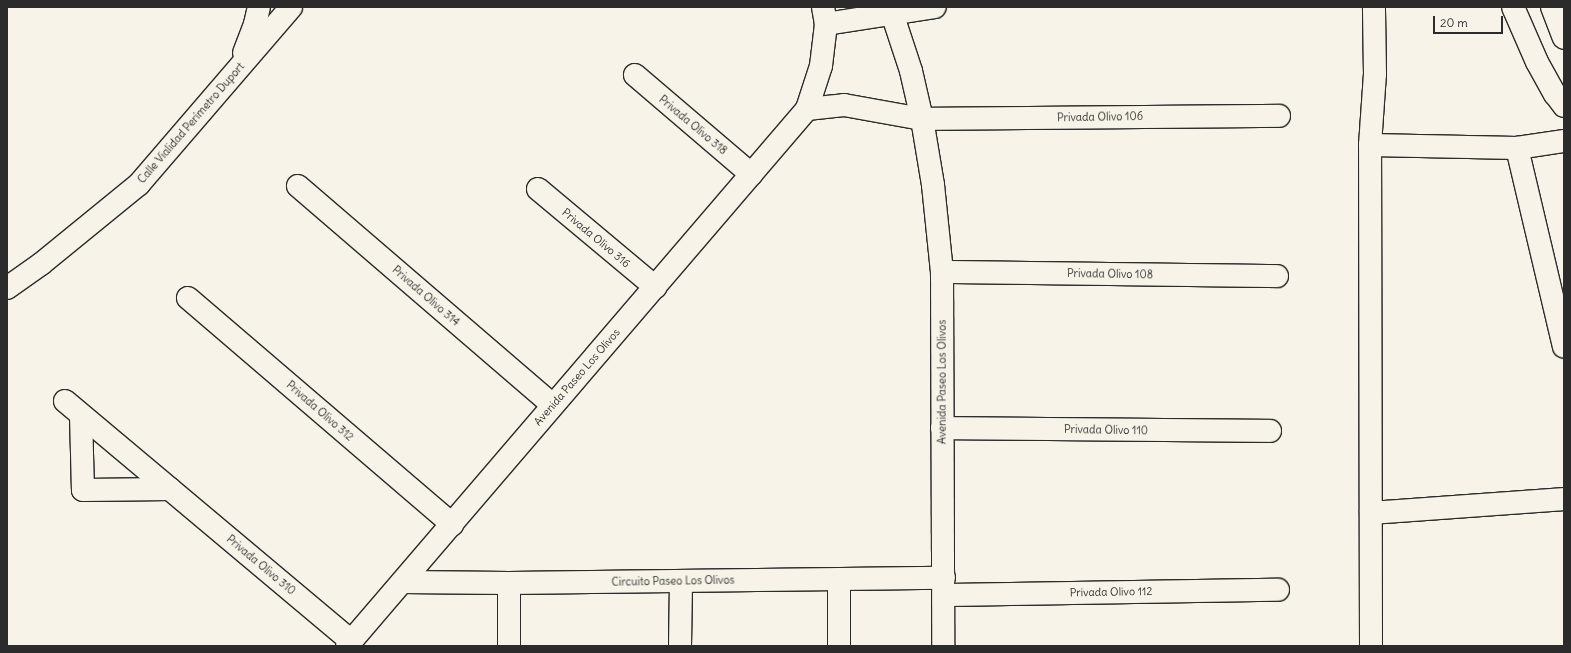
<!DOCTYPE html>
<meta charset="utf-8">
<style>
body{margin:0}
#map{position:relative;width:1571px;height:653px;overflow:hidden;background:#f7f3e8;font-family:Delius,sans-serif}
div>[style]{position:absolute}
.roads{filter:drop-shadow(1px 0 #2b2b2b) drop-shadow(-1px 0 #2b2b2b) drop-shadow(0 1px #2b2b2b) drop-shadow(0 -1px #2b2b2b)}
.minor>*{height:22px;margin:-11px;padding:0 11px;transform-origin:11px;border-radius:11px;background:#f7f3e8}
span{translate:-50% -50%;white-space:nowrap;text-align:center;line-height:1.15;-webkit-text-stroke:3px #f7f3e8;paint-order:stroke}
.street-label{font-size:11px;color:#2b2b2b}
.frame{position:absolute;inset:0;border:8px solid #2b2b2b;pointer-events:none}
.scale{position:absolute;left:1433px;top:16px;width:70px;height:18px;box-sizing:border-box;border:2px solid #2b2b2b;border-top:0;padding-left:5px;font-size:12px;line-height:14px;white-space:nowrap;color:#2b2b2b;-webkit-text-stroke:3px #f7f3e8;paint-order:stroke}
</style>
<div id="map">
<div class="roads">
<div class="minor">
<i style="left:890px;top:7px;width:67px;rotate:71.8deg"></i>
<i style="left:911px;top:71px;width:49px;rotate:77.1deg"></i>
<i style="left:922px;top:119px;width:67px;rotate:80.5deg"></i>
<i style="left:933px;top:185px;width:87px;rotate:84.1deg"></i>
<i style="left:942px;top:272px;width:374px;rotate:89.8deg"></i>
<i style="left:1513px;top:7px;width:60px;rotate:66.4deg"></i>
<i style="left:1537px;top:62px;width:37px;rotate:61deg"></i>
<i style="left:1555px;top:94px;width:15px;rotate:53deg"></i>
<i style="left:1552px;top:7px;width:33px;rotate:69deg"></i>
<i style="left:826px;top:24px;width:110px;rotate:-8.9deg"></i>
<i style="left:244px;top:53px;width:31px;rotate:-69deg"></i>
<i style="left:255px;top:24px;width:17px;rotate:-77deg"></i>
<i style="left:635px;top:75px;width:153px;rotate:40.5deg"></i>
<i style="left:807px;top:109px;width:37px;rotate:-6deg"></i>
<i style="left:844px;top:105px;width:79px;rotate:10.2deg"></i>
<i style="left:922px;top:119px;width:357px;rotate:-0.5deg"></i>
<i style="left:1370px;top:145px;width:147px;rotate:1.2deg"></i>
<i style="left:1517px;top:148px;width:48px;rotate:-8.5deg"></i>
<i style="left:1517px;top:148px;width:204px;rotate:76.7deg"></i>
<i style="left:298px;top:186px;width:336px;rotate:40.7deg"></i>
<i style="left:538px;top:189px;width:153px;rotate:39.9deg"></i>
<i style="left:942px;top:272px;width:335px;rotate:0.7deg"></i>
<i style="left:7px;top:288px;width:42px;rotate:-35.2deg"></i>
<i style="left:41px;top:264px;width:127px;rotate:-39.2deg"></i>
<i style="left:139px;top:184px;width:233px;rotate:-49.3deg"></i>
<i style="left:188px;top:298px;width:348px;rotate:40.6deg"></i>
<i style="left:65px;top:401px;width:373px;rotate:40deg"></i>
<i style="left:81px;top:415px;width:75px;rotate:88.5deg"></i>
<i style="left:83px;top:490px;width:87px;rotate:-0.7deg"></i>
<i style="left:942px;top:428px;width:328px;rotate:0.5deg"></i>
<i style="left:1371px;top:513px;width:194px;rotate:-4.1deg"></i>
<i style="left:402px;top:582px;width:107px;rotate:0.5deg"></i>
<i style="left:509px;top:583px;width:435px;rotate:-0.7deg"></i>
<i style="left:509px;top:583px;width:63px;rotate:90deg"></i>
<i style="left:944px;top:595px;width:334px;rotate:-0.9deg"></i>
<i style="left:347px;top:646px;width:707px;rotate:-49.42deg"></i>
<i style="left:807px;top:109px;width:45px;rotate:-72deg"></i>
<i style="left:821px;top:66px;width:42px;rotate:-83.2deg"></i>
<i style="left:826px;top:24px;width:17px;rotate:-100deg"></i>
<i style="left:680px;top:646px;width:65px;rotate:-89.1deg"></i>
<i style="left:839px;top:646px;width:67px;rotate:-90deg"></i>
<i style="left:1371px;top:646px;width:501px;rotate:-90.11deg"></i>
<i style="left:1370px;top:145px;width:71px;rotate:-86deg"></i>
<i style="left:1375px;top:74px;width:67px;rotate:-90.9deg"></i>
</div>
</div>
<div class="street-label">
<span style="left:1100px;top:117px;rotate:-1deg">Privada Olivo 106</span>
<span style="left:191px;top:123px;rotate:-49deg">Calle Vialidad Perímetro Duport</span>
<span style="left:693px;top:125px;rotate:40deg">Privada Olivo 318</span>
<span style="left:596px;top:238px;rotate:40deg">Privada Olivo 316</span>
<span style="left:1110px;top:274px;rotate:1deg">Privada Olivo 108</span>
<span style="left:426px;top:296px;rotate:41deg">Privada Olivo 314</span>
<span style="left:577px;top:377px;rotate:-49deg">Avenida Paseo Los Olivos</span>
<span style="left:942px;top:382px;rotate:-90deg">Avenida Paseo Los Olivos</span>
<span style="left:320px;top:411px;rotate:41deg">Privada Olivo 312</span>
<span style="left:1106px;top:430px;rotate:1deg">Privada Olivo 110</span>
<span style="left:261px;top:565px;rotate:40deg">Privada Olivo 310</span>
<span style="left:673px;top:581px;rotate:-1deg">Circuito Paseo Los Olivos</span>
<span style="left:1111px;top:592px;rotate:-1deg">Privada Olivo 112</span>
</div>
<div class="frame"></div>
<div class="scale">20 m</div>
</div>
